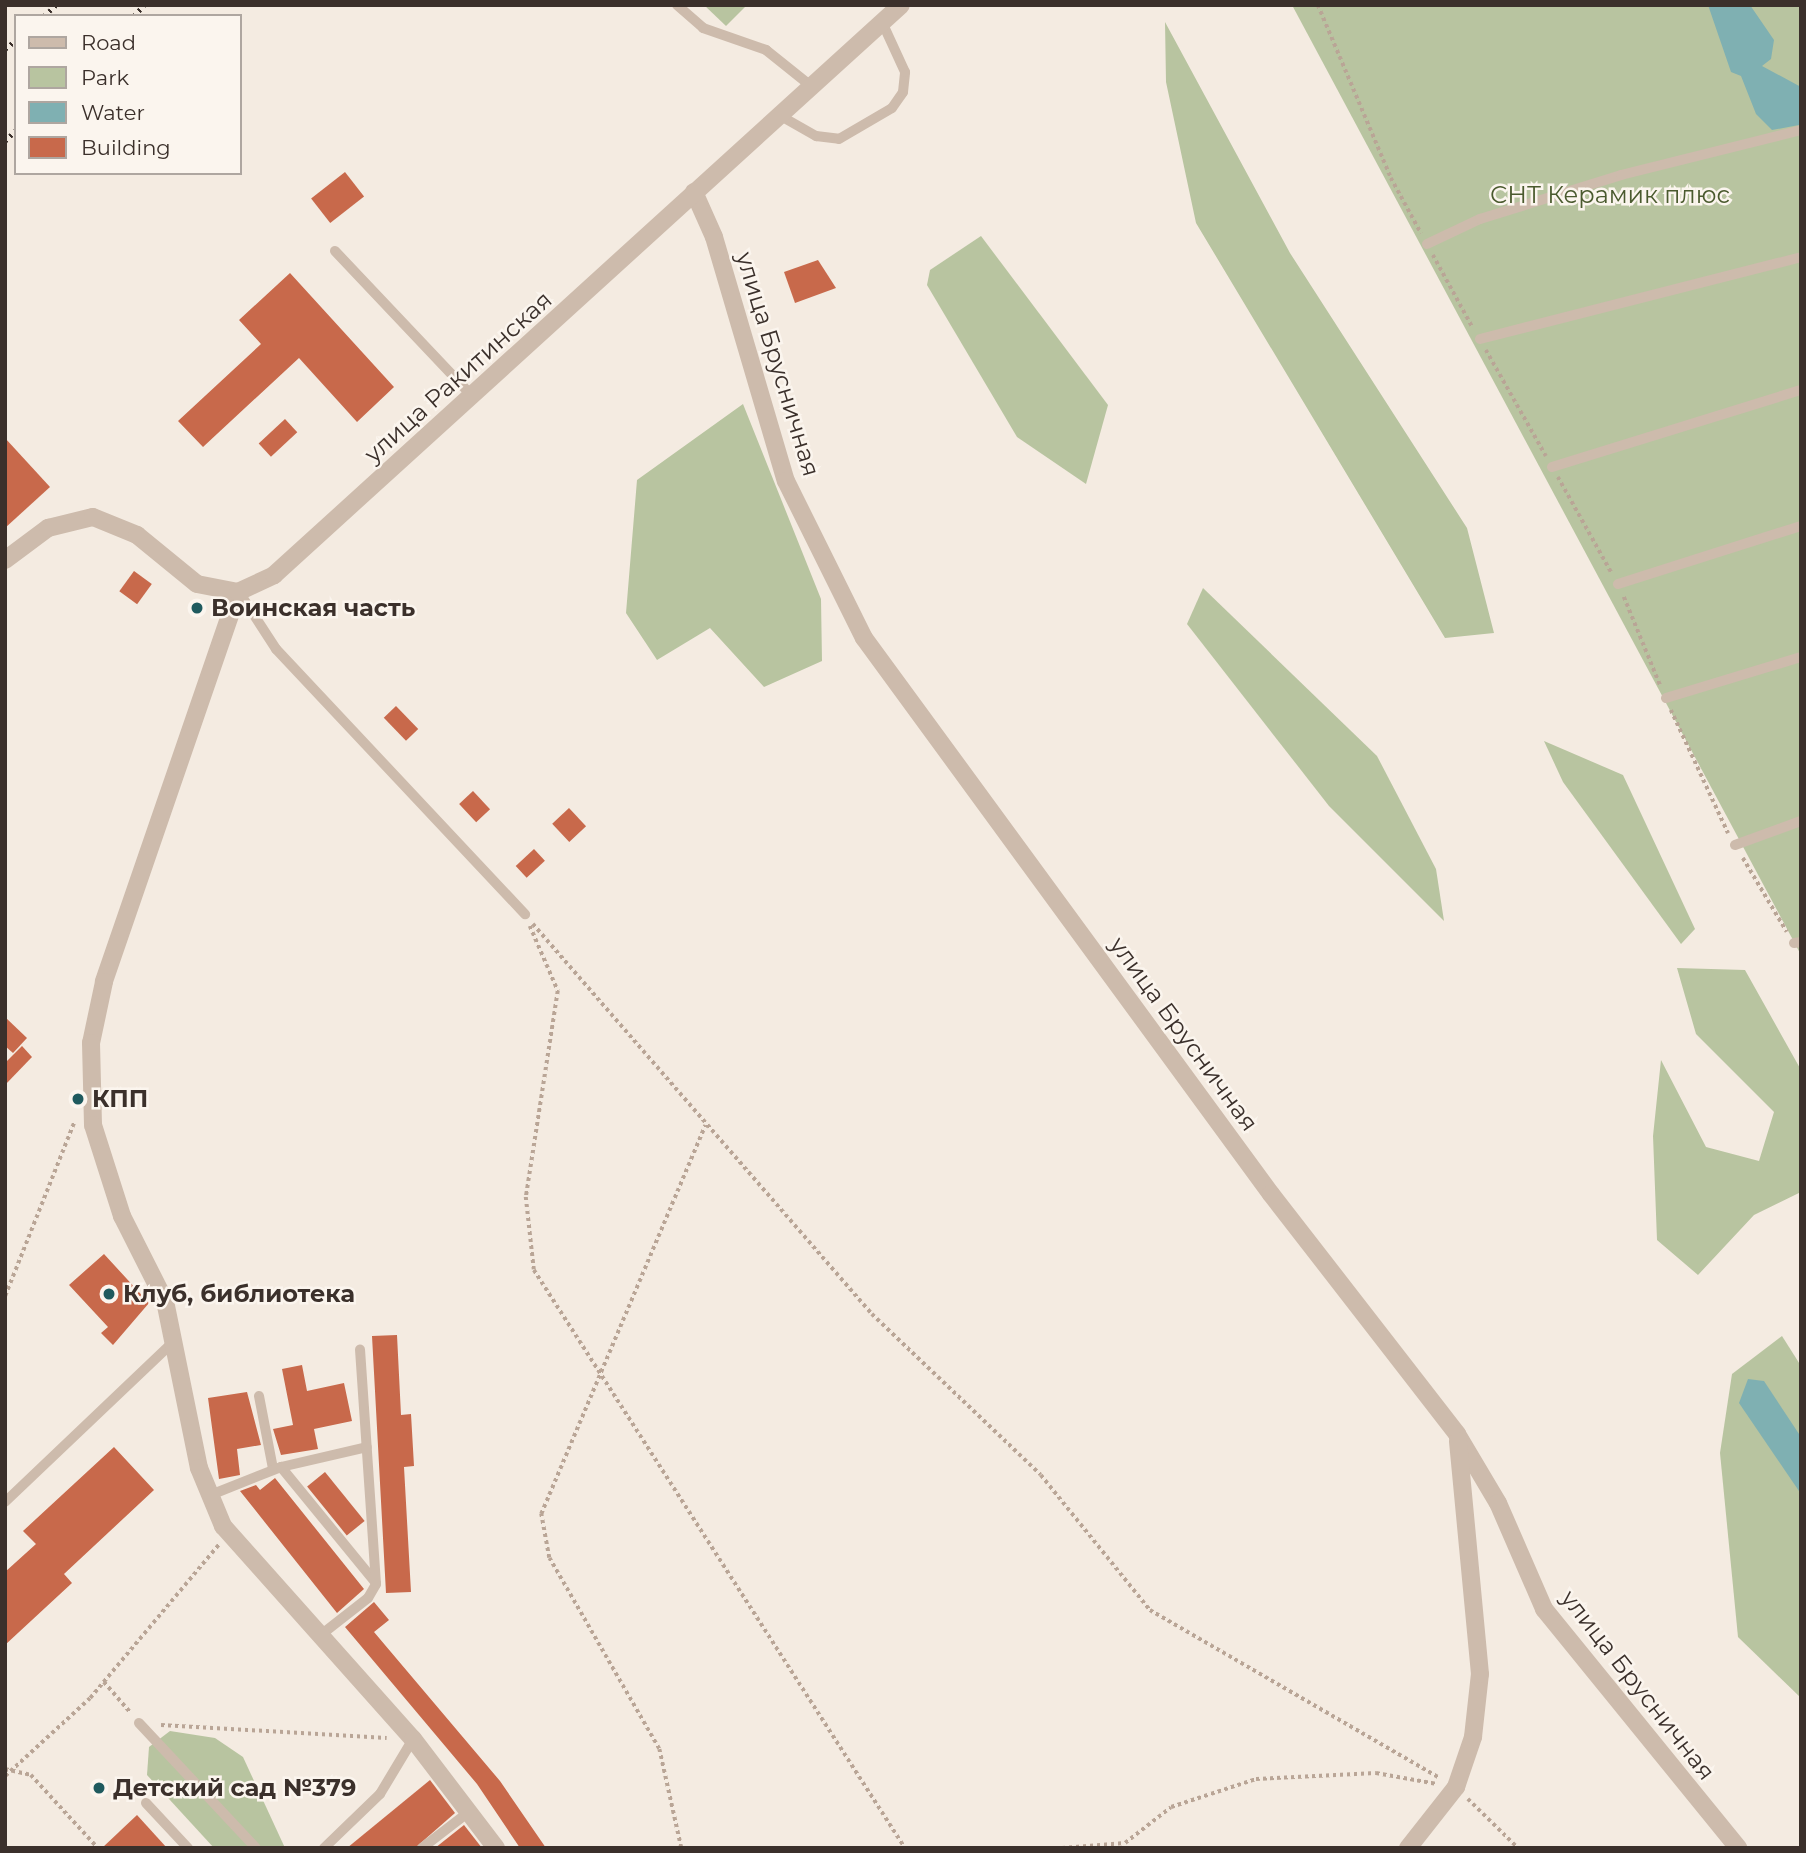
<!DOCTYPE html>
<meta charset="utf-8">
<style>
body{margin:0}
#map{position:relative;width:1806px;height:1853px;overflow:hidden;background:#f4ebe1;font-family:Montserrat,sans-serif}
div>[style]{position:absolute}
.green>*{inset:0;background:#b8c4a0}
.water>*{inset:0;background:#7fb0b2}
.building>*{inset:0;background:#c8694b;transform-origin:0 0}
.path>*{height:3.5px;margin-top:-1.75px;transform-origin:0;background:repeating-linear-gradient(90deg,#b9a596 0 3.5px,transparent 0 7px)}
.service>*{height:10px;margin:-5px;padding:0 5px;transform-origin:5px;border-radius:5px;background:#cdbbac}
.minor>*{height:18px;margin:-9px;padding:0 9px;transform-origin:9px;border-radius:9px;background:#cdbbac}
.tertiary>*{height:18px;margin:-9px;padding:0 9px;transform-origin:9px;border-radius:9px;background:#cdbbac}
.rail>*{height:5px;margin-top:-2.5px;transform-origin:0;background:repeating-linear-gradient(90deg,#3b302b 0 2px,transparent 0 7px)}
.dots>*{width:19px;height:19px;translate:-50% -50%;box-sizing:border-box;border:4px solid #fbf5ee;border-radius:50%}
span{translate:-50% -50%;white-space:nowrap;text-align:center;line-height:1.15;-webkit-text-stroke:5px #fbf5ee;paint-order:stroke}
.park-label{font-size:24px;color:#4a5a2e}
.street-label{font-size:24px;color:#3b302b}
.poi-label{font-size:24px;color:#3b302b;font-weight:700}
.left{translate:0 -50%;text-align:left}
.frame{position:absolute;inset:0;border:7px solid #3b302b;pointer-events:none}
.legend{position:absolute;left:14px;top:14px;width:228px;height:161px;box-sizing:border-box;background:#fbf5ee;border:2px solid #aea6a0;margin:0;padding:9px 12px;list-style:none;font-size:21px;color:#3b302b}
.legend li{display:flex;align-items:center;gap:14px;height:35px}
.legend b{width:35px;border:2px solid #aea6a0}
</style>
<div id="map">
<div class="green">
<i style="clip-path:polygon(704px 5px,747px 5px,726px 26px)"></i>
<i style="clip-path:polygon(1292px 5px,1801px 5px,1801px 955px)"></i>
<i style="clip-path:polygon(1165px 22px,1290px 253px,1467px 528px,1494px 633px,1445px 638px,1196px 223px,1166px 82px)"></i>
<i style="clip-path:polygon(981px 236px,1108px 405px,1086px 484px,1017px 437px,927px 285px,930px 270px)"></i>
<i style="clip-path:polygon(743px 404px,821px 599px,822px 661px,764px 687px,710px 628px,657px 660px,626px 613px,637px 480px)"></i>
<i style="clip-path:polygon(1203px 588px,1377px 756px,1436px 869px,1444px 921px,1329px 806px,1187px 624px)"></i>
<i style="clip-path:polygon(1544px 741px,1623px 775px,1695px 929px,1681px 944px,1563px 782px)"></i>
<i style="clip-path:polygon(1677px 968px,1745px 970px,1801px 1070px,1801px 1192px,1754px 1215px,1698px 1275px,1657px 1240px,1653px 1136px,1661px 1060px,1706px 1147px,1759px 1161px,1774px 1112px,1696px 1034px)"></i>
<i style="clip-path:polygon(1782px 1336px,1801px 1366px,1801px 1698px,1738px 1637px,1720px 1453px,1732px 1374px)"></i>
<i style="clip-path:polygon(170px 1731px,215px 1738px,243px 1757px,285px 1848px,214px 1848px,147px 1775px,149px 1747px)"></i>
</div>
<div class="water">
<i style="clip-path:polygon(1708px 5px,1750px 5px,1774px 40px,1771px 59px,1762px 66px,1801px 87px,1799px 125px,1772px 130px,1756px 114px,1741px 76px,1731px 72px)"></i>
<i style="clip-path:polygon(1748px 1379px,1764px 1381px,1801px 1437px,1801px 1494px,1739px 1403px)"></i>
</div>
<div class="building">
<i style="left:345px;top:172px;width:31px;height:43px;rotate:52deg"></i>
<i style="clip-path:polygon(818px 260px,836px 288px,795px 303px,784px 272px)"></i>
<i style="clip-path:polygon(290px 273px,394px 387px,357px 422px,299px 358px,203px 447px,178px 421px,261px 344px,239px 320px)"></i>
<i style="left:285px;top:419px;width:18px;height:36px;rotate:47deg"></i>
<i style="clip-path:polygon(5px 438px,50px 487px,5px 528px)"></i>
<i style="left:134px;top:571px;width:22px;height:25px;rotate:36deg"></i>
<i style="left:396px;top:706px;width:32px;height:17px;rotate:46deg"></i>
<i style="left:473px;top:791px;width:25px;height:19px;rotate:47deg"></i>
<i style="left:569px;top:808px;width:25px;height:23px;rotate:47deg"></i>
<i style="left:534px;top:849px;width:16px;height:25px;rotate:47deg"></i>
<i style="clip-path:polygon(5px 1017px,27px 1038px,13px 1053px,5px 1046px)"></i>
<i style="clip-path:polygon(22px 1046px,32px 1057px,5px 1085px,5px 1063px)"></i>
<i style="clip-path:polygon(104px 1254px,149px 1303px,113px 1345px,101px 1333px,108px 1327px,69px 1285px)"></i>
<i style="clip-path:polygon(397px 1335px,401px 1415px,411px 1414px,414px 1466px,404px 1467px,411px 1592px,386px 1593px,372px 1336px)"></i>
<i style="clip-path:polygon(302px 1365px,307px 1391px,344px 1383px,352px 1421px,314px 1429px,318px 1449px,281px 1455px,273px 1429px,293px 1425px,282px 1369px)"></i>
<i style="clip-path:polygon(247px 1392px,261px 1445px,237px 1449px,240px 1475px,219px 1479px,208px 1398px)"></i>
<i style="clip-path:polygon(114px 1447px,154px 1490px,64px 1574px,72px 1583px,5px 1645px,5px 1572px,36px 1544px,23px 1531px)"></i>
<i style="left:325px;top:1472px;width:63px;height:23px;rotate:51deg"></i>
<i style="clip-path:polygon(275px 1478px,364px 1589px,337px 1613px,240px 1491px,256px 1485px,260px 1490px)"></i>
<i style="clip-path:polygon(374px 1602px,389px 1620px,374px 1632px,500px 1781px,546px 1848px,520px 1848px,477px 1784px,345px 1627px)"></i>
<i style="clip-path:polygon(430px 1780px,455px 1813px,415px 1848px,347px 1848px)"></i>
<i style="clip-path:polygon(137px 1815px,167px 1848px,102px 1848px)"></i>
<i style="clip-path:polygon(464px 1825px,482px 1848px,435px 1848px)"></i>
</div>
<div class="path">
<i style="left:1318px;top:5px;width:188px;rotate:67.1deg"></i>
<i style="left:1391px;top:178px;width:63px;rotate:61.4deg"></i>
<i style="left:1433px;top:255px;width:83px;rotate:61.3deg"></i>
<i style="left:1486px;top:350px;width:122px;rotate:60.5deg"></i>
<i style="left:1558px;top:477px;width:109px;rotate:60.8deg"></i>
<i style="left:1624px;top:597px;width:97px;rotate:67.7deg"></i>
<i style="left:1671px;top:710px;width:136px;rotate:65.1deg"></i>
<i style="left:1743px;top:858px;width:86px;rotate:59.3deg"></i>
<i style="left:533px;top:924px;width:517px;rotate:49deg"></i>
<i style="left:872px;top:1314px;width:233px;rotate:43.6deg"></i>
<i style="left:1041px;top:1475px;width:174px;rotate:51.1deg"></i>
<i style="left:1150px;top:1610px;width:335px;rotate:30.1deg"></i>
<i style="left:530px;top:926px;width:71px;rotate:66.7deg"></i>
<i style="left:558px;top:991px;width:208px;rotate:98.8deg"></i>
<i style="left:526px;top:1197px;width:73px;rotate:83.7deg"></i>
<i style="left:534px;top:1270px;width:687px;rotate:57.3deg"></i>
<i style="left:5px;top:1296px;width:186px;rotate:-68.3deg"></i>
<i style="left:104px;top:1682px;width:40px;rotate:49deg"></i>
<i style="left:161px;top:1725px;width:226px;rotate:3.3deg"></i>
<i style="left:5px;top:1769px;width:27px;rotate:13deg"></i>
<i style="left:31px;top:1775px;width:99px;rotate:47.5deg"></i>
<i style="left:5px;top:1776px;width:115px;rotate:-42.5deg"></i>
<i style="left:90px;top:1698px;width:201px;rotate:-50deg"></i>
<i style="left:1468px;top:1799px;width:70px;rotate:44.4deg"></i>
<i style="left:681px;top:1848px;width:101px;rotate:-102.5deg"></i>
<i style="left:659px;top:1749px;width:220px;rotate:-119.9deg"></i>
<i style="left:549px;top:1558px;width:45px;rotate:-100.3deg"></i>
<i style="left:541px;top:1514px;width:422px;rotate:-67.1deg"></i>
<i style="left:1062px;top:1848px;width:63px;rotate:-4.5deg"></i>
<i style="left:1125px;top:1843px;width:58px;rotate:-38deg"></i>
<i style="left:1171px;top:1807px;width:89px;rotate:-18.2deg"></i>
<i style="left:1256px;top:1779px;width:120px;rotate:-2.9deg"></i>
<i style="left:1376px;top:1773px;width:62px;rotate:10.2deg"></i>
</div>
<div class="service">
<i style="left:677px;top:5px;width:35px;rotate:41deg"></i>
<i style="left:703px;top:28px;width:67px;rotate:19.2deg"></i>
<i style="left:766px;top:50px;width:58px;rotate:38.7deg"></i>
<i style="left:779px;top:115px;width:43px;rotate:29.6deg"></i>
<i style="left:816px;top:136px;width:23px;rotate:7deg"></i>
<i style="left:839px;top:139px;width:61px;rotate:-30.3deg"></i>
<i style="left:892px;top:108px;width:19px;rotate:-55deg"></i>
<i style="left:903px;top:92px;width:20px;rotate:-84deg"></i>
<i style="left:905px;top:72px;width:55px;rotate:-114.7deg"></i>
<i style="left:1427px;top:244px;width:59px;rotate:-25.3deg"></i>
<i style="left:1480px;top:219px;width:148px;rotate:-17.3deg"></i>
<i style="left:1621px;top:175px;width:186px;rotate:-14deg"></i>
<i style="left:335px;top:251px;width:201px;rotate:46.6deg"></i>
<i style="left:1480px;top:339px;width:331px;rotate:-14.3deg"></i>
<i style="left:1552px;top:467px;width:261px;rotate:-17.2deg"></i>
<i style="left:1618px;top:584px;width:192px;rotate:-17.6deg"></i>
<i style="left:239px;top:592px;width:68px;rotate:57deg"></i>
<i style="left:276px;top:649px;width:364px;rotate:46.8deg"></i>
<i style="left:1666px;top:698px;width:141px;rotate:-16.9deg"></i>
<i style="left:1735px;top:845px;width:70px;rotate:-20deg"></i>
<i style="left:1794px;top:943px;width:7px;rotate:-8deg"></i>
<i style="left:259px;top:1396px;width:74px;rotate:79.1deg"></i>
<i style="left:281px;top:1467px;width:150px;rotate:50.7deg"></i>
<i style="left:208px;top:1496px;width:79px;rotate:-21.7deg"></i>
<i style="left:281px;top:1467px;width:88px;rotate:-13.1deg"></i>
<i style="left:5px;top:1502px;width:232px;rotate:-43.6deg"></i>
<i style="left:322px;top:1634px;width:58px;rotate:-38deg"></i>
<i style="left:368px;top:1598px;width:16px;rotate:-60deg"></i>
<i style="left:376px;top:1584px;width:235px;rotate:-93.9deg"></i>
<i style="left:139px;top:1723px;width:171px;rotate:46.9deg"></i>
<i style="left:146px;top:1803px;width:62px;rotate:47deg"></i>
<i style="left:324px;top:1848px;width:78px;rotate:-44deg"></i>
<i style="left:380px;top:1794px;width:64px;rotate:-59deg"></i>
<i style="left:422px;top:1848px;width:61px;rotate:-37.6deg"></i>
</div>
<div class="minor">
<i style="left:694px;top:192px;width:49px;rotate:66deg"></i>
<i style="left:714px;top:237px;width:254px;rotate:73.6deg"></i>
<i style="left:786px;top:481px;width:175px;rotate:63.6deg"></i>
<i style="left:864px;top:638px;width:689px;rotate:53.8deg"></i>
<i style="left:1271px;top:1194px;width:304px;rotate:52.2deg"></i>
<i style="left:1457px;top:1434px;width:80px;rotate:59.3deg"></i>
<i style="left:1498px;top:1503px;width:116px;rotate:66.5deg"></i>
<i style="left:1544px;top:1609px;width:308px;rotate:50.9deg"></i>
<i style="left:238px;top:592px;width:412px;rotate:109deg"></i>
<i style="left:104px;top:982px;width:62px;rotate:102deg"></i>
<i style="left:91px;top:1043px;width:82px;rotate:88.6deg"></i>
<i style="left:93px;top:1125px;width:96px;rotate:72.3deg"></i>
<i style="left:122px;top:1216px;width:95px;rotate:63.2deg"></i>
<i style="left:165px;top:1301px;width:170px;rotate:78.5deg"></i>
<i style="left:199px;top:1468px;width:63px;rotate:67.5deg"></i>
<i style="left:223px;top:1526px;width:285px;rotate:48.3deg"></i>
<i style="left:413px;top:1739px;width:137px;rotate:52.7deg"></i>
<i style="left:1408px;top:1848px;width:78px;rotate:-51.8deg"></i>
<i style="left:1456px;top:1787px;width:53px;rotate:-71.2deg"></i>
<i style="left:1473px;top:1737px;width:63px;rotate:-83.7deg"></i>
<i style="left:1480px;top:1674px;width:234px;rotate:-95.4deg"></i>
</div>
<div class="tertiary">
<i style="left:5px;top:560px;width:54px;rotate:-36.7deg"></i>
<i style="left:48px;top:528px;width:46px;rotate:-13.7deg"></i>
<i style="left:93px;top:517px;width:48px;rotate:22.2deg"></i>
<i style="left:137px;top:535px;width:77px;rotate:39.2deg"></i>
<i style="left:197px;top:584px;width:42px;rotate:11deg"></i>
<i style="left:238px;top:592px;width:40px;rotate:-25deg"></i>
<i style="left:274px;top:575px;width:847px;rotate:-42.27deg"></i>
</div>
<div class="rail">
<i style="left:44px;top:16px;width:16px;rotate:-43deg"></i>
<i style="left:134px;top:16px;width:15px;rotate:-48deg"></i>
<i style="left:5px;top:49px;width:14px;rotate:-39deg"></i>
<i style="left:5px;top:141px;width:16px;rotate:-45deg"></i>
</div>
<div class="dots">
<i style="left:197px;top:608px;background:#1f5a5e"></i>
<i style="left:78px;top:1099px;background:#1f5a5e"></i>
<i style="left:109px;top:1294px;background:#1f5a5e"></i>
<i style="left:99px;top:1788px;background:#1f5a5e"></i>
</div>
<div class="park-label">
<span style="left:1610px;top:195px">СНТ Керамик плюс</span>
</div>
<div class="street-label">
<span style="left:778px;top:364px;rotate:73deg">улица Брусничная</span>
<span style="left:458px;top:377px;rotate:-42deg">улица Ракитинская</span>
<span style="left:1184px;top:1034px;rotate:54deg">улица Брусничная</span>
<span style="left:1638px;top:1685px;rotate:52deg">улица Брусничная</span>
</div>
<div class="poi-label">
<span class="left" style="left:211px;top:608px">Воинская часть</span>
<span class="left" style="left:92px;top:1099px">КПП</span>
<span class="left" style="left:123px;top:1294px">Клуб, библиотека</span>
<span class="left" style="left:113px;top:1788px">Детский сад №379</span>
</div>
<div class="frame"></div>
<ul class="legend">
<li><b style="height:9px;background:#cdbbac"></b>Road</li>
<li><b style="height:19px;background:#b8c4a0"></b>Park</li>
<li><b style="height:19px;background:#7fb0b2"></b>Water</li>
<li><b style="height:19px;background:#c8694b"></b>Building</li>
</ul>
</div>
